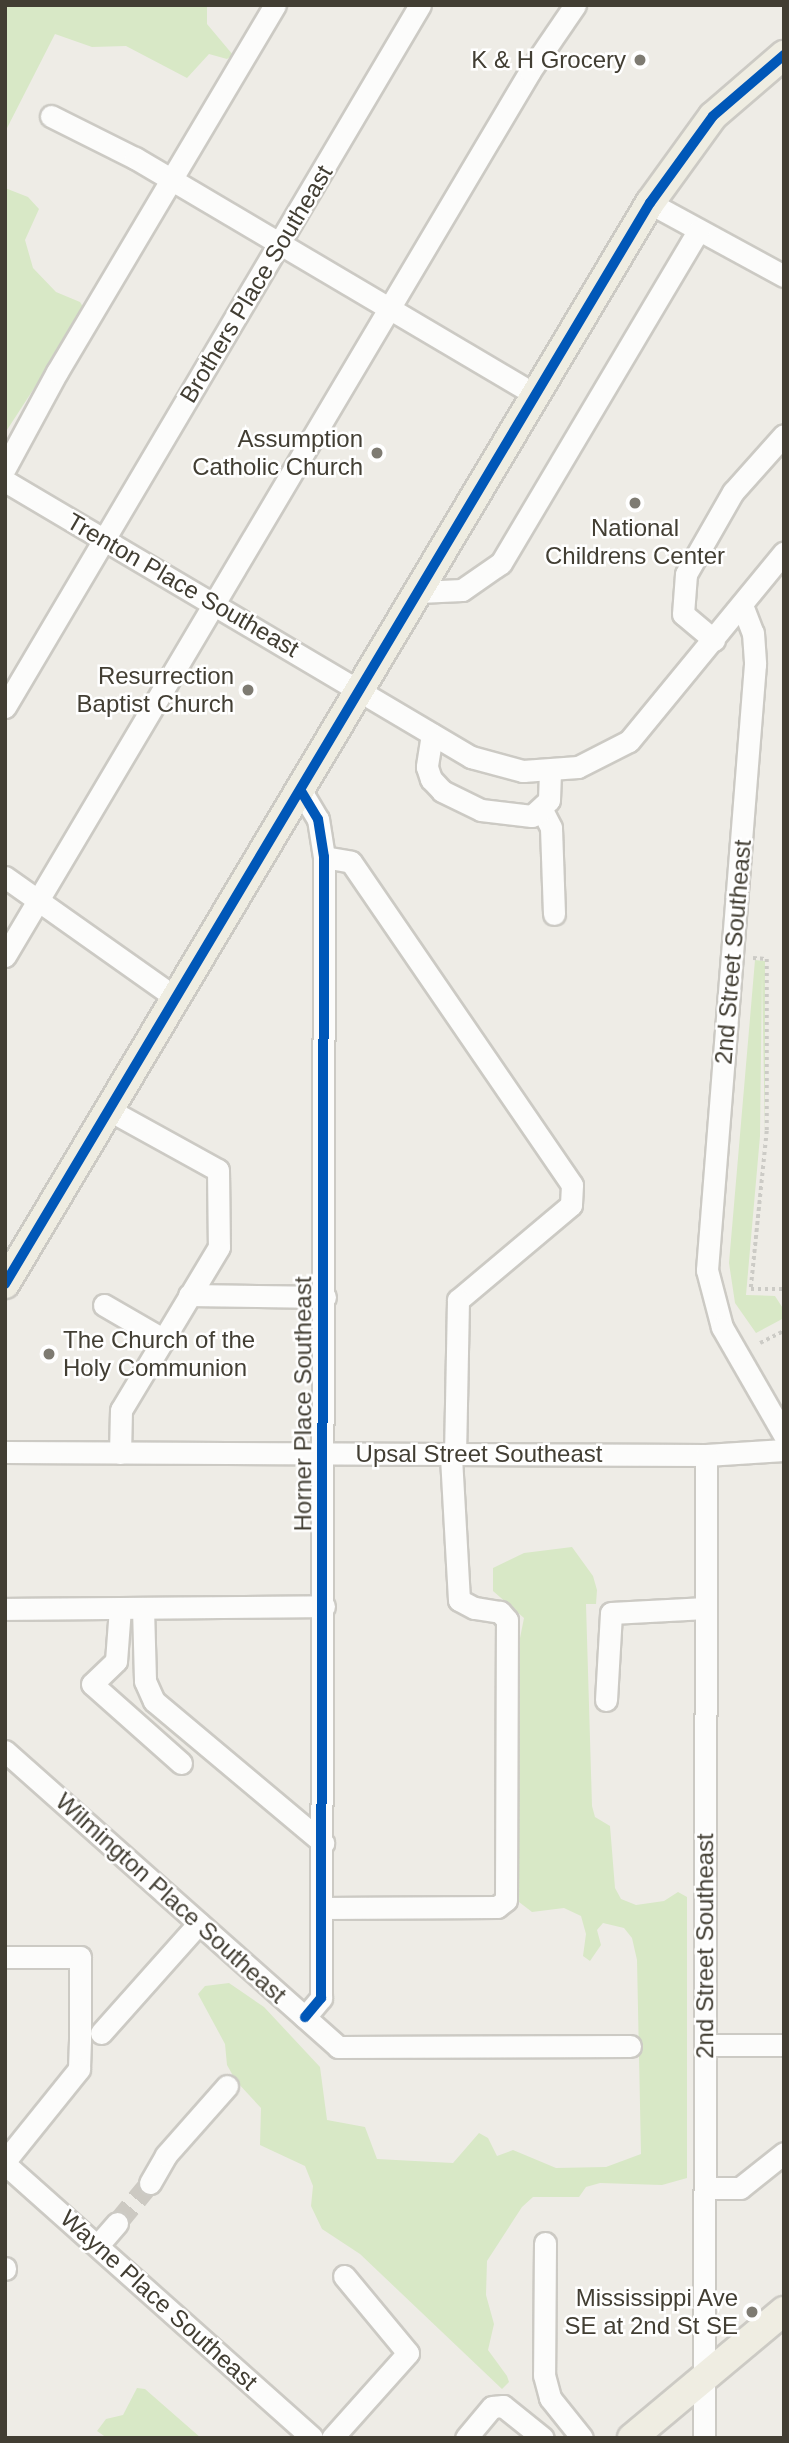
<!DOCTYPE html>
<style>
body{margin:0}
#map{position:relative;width:789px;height:2443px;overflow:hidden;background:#eeece6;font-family:Helvetica,sans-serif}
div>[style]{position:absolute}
.green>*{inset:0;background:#d8e8c6}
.minor-tunnel>*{height:21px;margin-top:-10.5px;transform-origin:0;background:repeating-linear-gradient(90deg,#ccc9c2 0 21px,transparent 0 31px)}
.path>*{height:3.5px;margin-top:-1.75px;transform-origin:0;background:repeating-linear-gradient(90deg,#cccbc6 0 3.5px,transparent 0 7px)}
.roads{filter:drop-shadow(2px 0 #cccac4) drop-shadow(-2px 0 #cccac4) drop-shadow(0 2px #cccac4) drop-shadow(0 -2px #cccac4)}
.minor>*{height:21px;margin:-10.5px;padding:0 10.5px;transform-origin:10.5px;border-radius:10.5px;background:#fcfcfb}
.major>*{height:28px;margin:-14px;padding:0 14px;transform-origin:14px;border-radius:14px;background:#efede2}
.cycleway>*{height:10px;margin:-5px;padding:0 5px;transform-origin:5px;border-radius:5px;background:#0057b8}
.dots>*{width:19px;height:19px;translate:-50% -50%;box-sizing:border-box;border:4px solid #fff;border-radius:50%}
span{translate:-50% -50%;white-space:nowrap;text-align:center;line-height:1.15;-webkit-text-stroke:5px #fff;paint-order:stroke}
.poi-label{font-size:24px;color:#423e33}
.right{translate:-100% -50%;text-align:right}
.left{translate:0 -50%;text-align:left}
.street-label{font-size:24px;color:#423e33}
.frame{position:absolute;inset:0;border:7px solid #423e33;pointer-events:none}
</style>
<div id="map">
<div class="green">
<i style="clip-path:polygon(5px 5px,207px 5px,207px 24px,233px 55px,227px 59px,209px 54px,187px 78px,126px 46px,92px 47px,55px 34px,5px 132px)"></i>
<i style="clip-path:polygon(5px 188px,28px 197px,39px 209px,25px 240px,33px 268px,56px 292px,80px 302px,85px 310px,5px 433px)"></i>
<i style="clip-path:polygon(755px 960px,765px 961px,765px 1138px,762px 974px,760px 1136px,746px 1295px,775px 1296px,784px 1310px,784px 1318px,756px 1333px,735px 1303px,729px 1263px)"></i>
<i style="clip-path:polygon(572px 1547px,593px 1576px,597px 1590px,596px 1604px,586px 1604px,592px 1806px,595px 1817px,610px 1826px,615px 1888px,621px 1899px,636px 1905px,664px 1901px,678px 1892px,687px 1897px,687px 2178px,662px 2185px,600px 2183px,586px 2187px,579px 2197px,533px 2197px,522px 2207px,487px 2261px,486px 2295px,494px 2324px,488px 2350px,507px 2376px,509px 2382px,502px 2389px,360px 2254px,322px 2229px,311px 2206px,313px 2186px,305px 2166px,260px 2145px,261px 2108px,236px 2081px,227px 2065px,225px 2044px,198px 1994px,205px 1986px,229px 1983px,264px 2007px,320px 2067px,327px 2120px,365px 2127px,377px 2159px,453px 2163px,479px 2133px,488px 2138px,497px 2156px,513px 2150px,556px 2168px,606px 2167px,641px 2154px,637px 1960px,632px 1938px,624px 1928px,603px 1923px,597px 1930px,601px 1945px,590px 1961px,583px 1956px,586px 1934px,581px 1916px,564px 1908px,532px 1912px,519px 1902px,515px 1663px,524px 1618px,493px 1591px,493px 1568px,524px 1553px)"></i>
<i style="clip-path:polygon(137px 2388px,145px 2389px,201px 2438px,107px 2438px,97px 2431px,106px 2419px,123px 2415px)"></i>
</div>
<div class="minor-tunnel">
<i style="left:117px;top:2223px;width:52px;rotate:-50.5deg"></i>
</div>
<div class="path">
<i style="left:753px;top:958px;width:14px;rotate:4deg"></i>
<i style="left:767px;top:959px;width:172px;rotate:90deg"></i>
<i style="left:767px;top:1131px;width:159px;rotate:95.8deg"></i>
<i style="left:751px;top:1289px;width:33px"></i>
<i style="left:760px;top:1343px;width:27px;rotate:-27deg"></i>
</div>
<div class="roads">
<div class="minor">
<i style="left:51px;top:116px;width:94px;rotate:26.6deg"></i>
<i style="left:135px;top:158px;width:466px;rotate:30.6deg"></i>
<i style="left:650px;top:203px;width:153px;rotate:28.6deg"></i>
<i style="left:5px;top:468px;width:109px;rotate:-61.6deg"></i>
<i style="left:57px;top:372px;width:427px;rotate:-59.3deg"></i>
<i style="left:5px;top:481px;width:542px;rotate:30.64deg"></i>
<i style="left:471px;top:757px;width:54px;rotate:15.1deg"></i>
<i style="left:523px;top:771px;width:55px;rotate:-4.2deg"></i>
<i style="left:578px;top:767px;width:57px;rotate:-27deg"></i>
<i style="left:629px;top:741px;width:244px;rotate:-50.6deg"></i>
<i style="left:419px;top:592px;width:43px;rotate:-2.7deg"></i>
<i style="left:462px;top:590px;width:47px;rotate:-34.7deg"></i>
<i style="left:501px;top:563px;width:387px;rotate:-59.3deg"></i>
<i style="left:742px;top:605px;width:30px;rotate:69deg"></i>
<i style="left:753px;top:633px;width:31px;rotate:86deg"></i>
<i style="left:755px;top:664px;width:608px;rotate:94.53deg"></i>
<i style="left:707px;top:1270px;width:59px;rotate:75.3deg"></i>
<i style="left:722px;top:1327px;width:125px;rotate:60.1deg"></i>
<i style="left:714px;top:640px;width:40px;rotate:-140deg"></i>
<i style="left:683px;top:614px;width:40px;rotate:-85.7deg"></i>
<i style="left:686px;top:574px;width:95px;rotate:-60.2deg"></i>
<i style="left:733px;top:492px;width:76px;rotate:-48.2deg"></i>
<i style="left:5px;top:707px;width:815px;rotate:-59.41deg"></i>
<i style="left:432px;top:734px;width:33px;rotate:99deg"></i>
<i style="left:427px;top:767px;width:13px;rotate:72deg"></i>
<i style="left:431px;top:779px;width:16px;rotate:47deg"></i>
<i style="left:442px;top:791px;width:43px;rotate:26deg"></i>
<i style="left:481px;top:810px;width:51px;rotate:6.7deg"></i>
<i style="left:532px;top:816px;width:23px;rotate:-43deg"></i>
<i style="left:549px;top:800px;width:28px;rotate:-88deg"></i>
<i style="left:301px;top:791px;width:33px;rotate:59deg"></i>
<i style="left:318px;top:819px;width:38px;rotate:81deg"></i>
<i style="left:324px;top:857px;width:1141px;rotate:90.15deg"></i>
<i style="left:321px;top:1998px;width:25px;rotate:130deg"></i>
<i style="left:542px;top:810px;width:20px;rotate:63deg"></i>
<i style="left:551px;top:828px;width:86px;rotate:88deg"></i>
<i style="left:324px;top:857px;width:27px;rotate:10deg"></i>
<i style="left:351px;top:862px;width:391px;rotate:55.6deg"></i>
<i style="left:572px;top:1185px;width:20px;rotate:93deg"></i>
<i style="left:571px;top:1205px;width:148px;rotate:139.9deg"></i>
<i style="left:458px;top:1300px;width:155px;rotate:91.1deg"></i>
<i style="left:5px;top:877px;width:211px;rotate:35.3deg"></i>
<i style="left:5px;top:956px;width:1029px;rotate:-59.32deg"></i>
<i style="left:530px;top:71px;width:80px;rotate:-55.7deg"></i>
<i style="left:111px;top:1111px;width:122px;rotate:28.9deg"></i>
<i style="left:218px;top:1170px;width:77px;rotate:89.3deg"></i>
<i style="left:219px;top:1247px;width:190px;rotate:121deg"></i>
<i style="left:121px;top:1410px;width:43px;rotate:91.3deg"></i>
<i style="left:189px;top:1295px;width:136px;rotate:0.8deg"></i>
<i style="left:104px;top:1305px;width:66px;rotate:30.1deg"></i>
<i style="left:5px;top:1452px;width:701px;rotate:0.25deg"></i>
<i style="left:706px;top:1455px;width:78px;rotate:-3.7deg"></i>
<i style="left:120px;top:1608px;width:53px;rotate:94.3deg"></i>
<i style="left:116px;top:1661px;width:33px;rotate:136deg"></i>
<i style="left:92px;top:1684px;width:119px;rotate:41.6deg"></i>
<i style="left:143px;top:1608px;width:73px;rotate:88.4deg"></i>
<i style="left:145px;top:1681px;width:22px;rotate:66deg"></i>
<i style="left:154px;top:1701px;width:221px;rotate:40deg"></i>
<i style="left:5px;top:1609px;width:319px;rotate:-0.5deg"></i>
<i style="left:606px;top:1700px;width:87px;rotate:-86.7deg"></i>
<i style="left:611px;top:1613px;width:95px;rotate:-3deg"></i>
<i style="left:5px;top:1751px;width:446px;rotate:41.6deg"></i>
<i style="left:338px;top:2047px;width:292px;rotate:-0.2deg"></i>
<i style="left:322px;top:1908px;width:175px;rotate:-0.3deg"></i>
<i style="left:497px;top:1907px;width:11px;rotate:-38deg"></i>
<i style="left:506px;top:1900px;width:280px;rotate:-89.8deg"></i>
<i style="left:507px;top:1620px;width:11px;rotate:-131deg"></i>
<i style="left:500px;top:1612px;width:26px;rotate:-171deg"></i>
<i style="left:474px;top:1608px;width:17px;rotate:-152deg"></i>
<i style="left:459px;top:1600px;width:145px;rotate:-93.2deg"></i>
<i style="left:5px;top:1957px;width:75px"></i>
<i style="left:80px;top:1957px;width:83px;rotate:90deg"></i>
<i style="left:80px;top:2040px;width:29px;rotate:92deg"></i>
<i style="left:79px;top:2069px;width:118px;rotate:128.8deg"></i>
<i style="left:101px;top:2033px;width:147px;rotate:-48.3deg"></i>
<i style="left:705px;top:2045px;width:79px"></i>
<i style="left:5px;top:2164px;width:411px;rotate:41.7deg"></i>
<i style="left:150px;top:2183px;width:32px;rotate:-60deg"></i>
<i style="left:166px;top:2155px;width:92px;rotate:-48.5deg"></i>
<i style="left:705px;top:2188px;width:35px"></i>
<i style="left:740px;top:2188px;width:56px;rotate:-38.5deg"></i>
<i style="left:545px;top:2243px;width:132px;rotate:90.4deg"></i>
<i style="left:544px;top:2375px;width:24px;rotate:75deg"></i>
<i style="left:550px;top:2398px;width:51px;rotate:51.3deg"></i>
<i style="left:98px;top:2245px;width:29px;rotate:-49deg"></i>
<i style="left:5px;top:2269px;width:1px;rotate:-90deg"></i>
<i style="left:332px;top:2438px;width:114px;rotate:-48.2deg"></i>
<i style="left:408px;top:2353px;width:100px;rotate:-129.7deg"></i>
<i style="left:466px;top:2438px;width:40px;rotate:-50deg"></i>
<i style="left:492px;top:2407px;width:11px;rotate:-5deg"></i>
<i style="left:503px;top:2406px;width:51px;rotate:38.7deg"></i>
<i style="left:704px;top:2438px;width:983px;rotate:-89.88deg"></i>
</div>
<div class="major">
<i style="left:5px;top:1284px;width:1259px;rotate:-59.18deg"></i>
<i style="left:650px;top:203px;width:107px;rotate:-54.1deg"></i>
<i style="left:713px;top:116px;width:94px;rotate:-40.7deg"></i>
<i style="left:632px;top:2438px;width:198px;rotate:-39.9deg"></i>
</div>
</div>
<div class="cycleway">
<i style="left:301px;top:791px;width:33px;rotate:59deg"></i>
<i style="left:318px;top:819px;width:38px;rotate:81deg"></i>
<i style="left:324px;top:857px;width:1141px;rotate:90.15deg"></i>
<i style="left:321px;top:1998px;width:25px;rotate:130deg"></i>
<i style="left:5px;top:1284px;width:1259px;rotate:-59.18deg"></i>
<i style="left:650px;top:203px;width:107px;rotate:-54.1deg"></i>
<i style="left:713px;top:116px;width:94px;rotate:-40.7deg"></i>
</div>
<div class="dots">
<i style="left:640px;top:60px;background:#7e7b72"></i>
<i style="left:377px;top:453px;background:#7e7b72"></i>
<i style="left:635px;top:503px;background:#7e7b72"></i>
<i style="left:248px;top:690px;background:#7e7b72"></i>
<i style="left:49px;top:1354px;background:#7e7b72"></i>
<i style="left:752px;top:2312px;background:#7e7b72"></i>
</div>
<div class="poi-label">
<span class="right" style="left:626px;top:60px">K &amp; H Grocery</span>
<span class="right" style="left:363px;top:453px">Assumption<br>Catholic Church</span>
<span style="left:635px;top:542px">National<br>Childrens Center</span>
<span class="right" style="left:234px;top:690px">Resurrection<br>Baptist Church</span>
<span class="left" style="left:63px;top:1354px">The Church of the<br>Holy Communion</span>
<span class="right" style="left:738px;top:2312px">Mississippi Ave<br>SE at 2nd St SE</span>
</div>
<div class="street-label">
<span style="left:256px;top:284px;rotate:-59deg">Brothers Place Southeast</span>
<span style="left:183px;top:585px;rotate:30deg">Trenton Place Southeast</span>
<span style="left:733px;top:952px;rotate:-85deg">2nd Street Southeast</span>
<span style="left:303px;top:1404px;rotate:-90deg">Horner Place Southeast</span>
<span style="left:479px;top:1454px">Upsal Street Southeast</span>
<span style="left:171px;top:1898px;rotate:42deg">Wilmington Place Southeast</span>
<span style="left:705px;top:1946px;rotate:-90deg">2nd Street Southeast</span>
<span style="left:159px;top:2300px;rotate:42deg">Wayne Place Southeast</span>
</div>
<div class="frame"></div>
</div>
